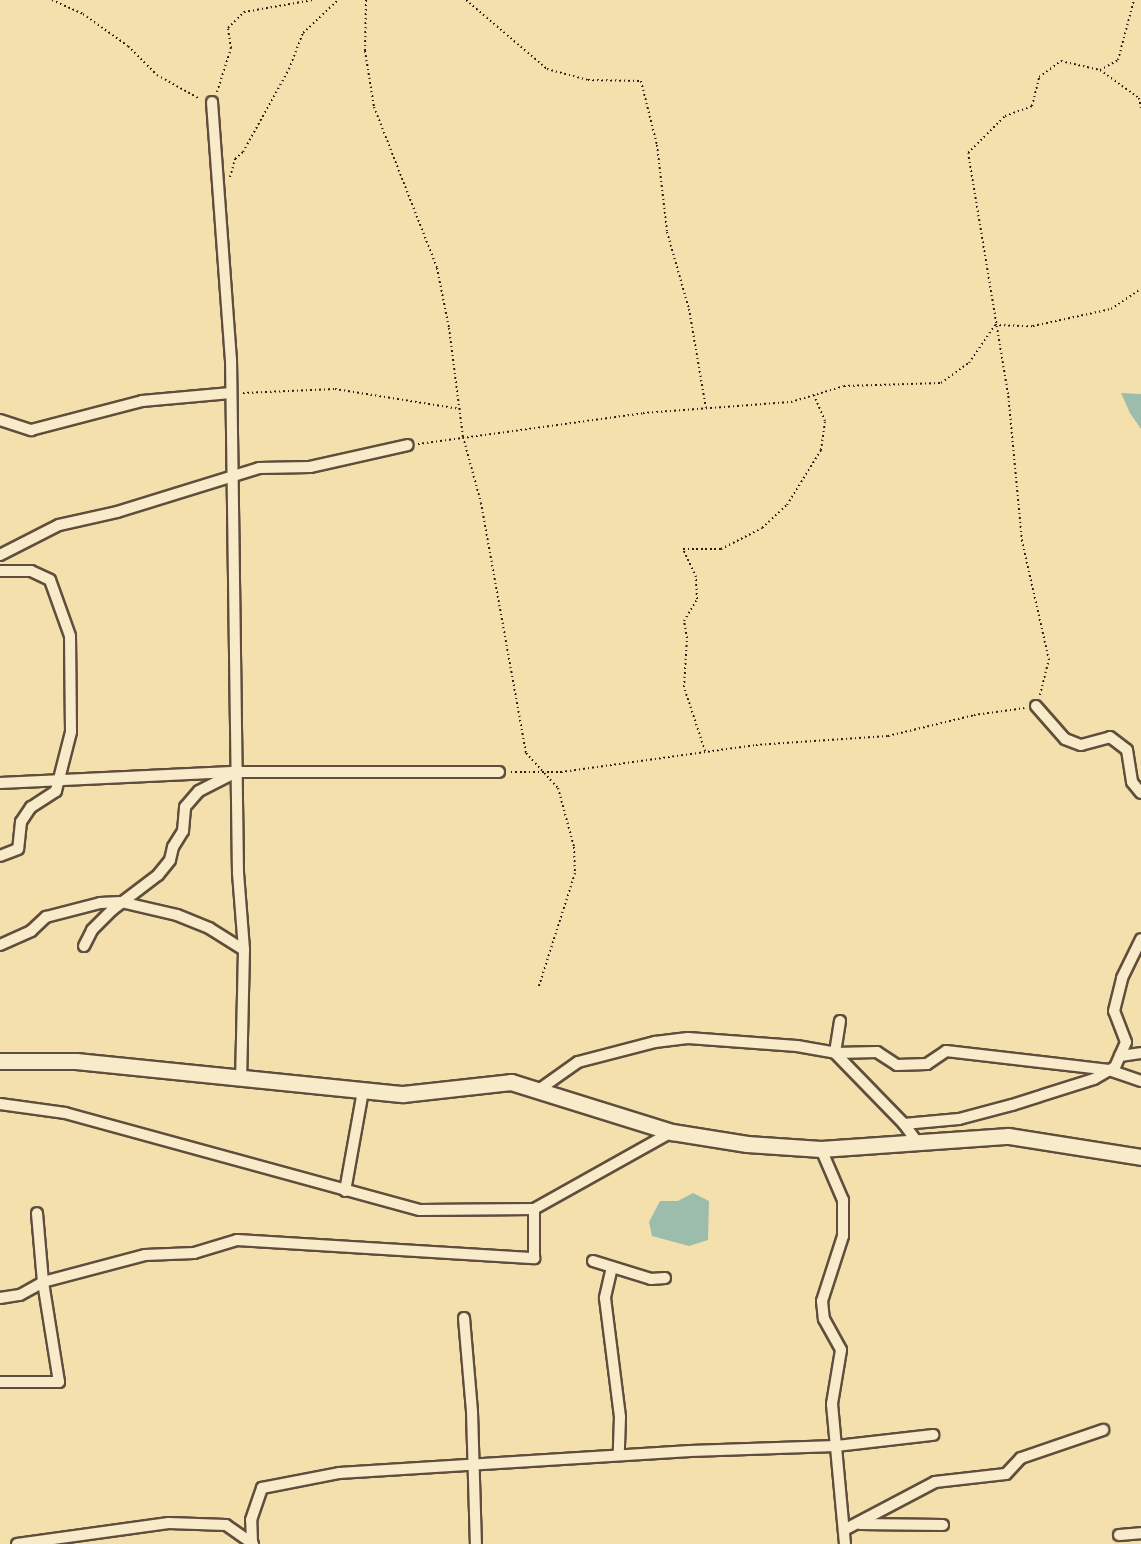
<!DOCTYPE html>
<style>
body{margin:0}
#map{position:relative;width:1141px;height:1544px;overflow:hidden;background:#f4e0ad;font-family:"IM FELL Double Pica",serif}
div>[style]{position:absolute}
.water>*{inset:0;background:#9cbdac}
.path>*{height:2px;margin-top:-1px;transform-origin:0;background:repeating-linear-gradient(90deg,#2e1d16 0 1.5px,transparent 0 4.5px)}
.roads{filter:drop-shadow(2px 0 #604e3c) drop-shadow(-2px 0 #604e3c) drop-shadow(0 2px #604e3c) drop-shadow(0 -2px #604e3c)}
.street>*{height:10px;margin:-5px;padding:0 5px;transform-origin:5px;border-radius:5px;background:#f8ebca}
.secondary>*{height:15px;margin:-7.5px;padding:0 7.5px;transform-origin:7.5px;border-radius:7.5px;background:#f8ebca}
span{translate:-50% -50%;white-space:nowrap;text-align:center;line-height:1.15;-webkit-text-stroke:5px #f8ebca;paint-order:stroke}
</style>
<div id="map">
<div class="water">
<i style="clip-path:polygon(1121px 393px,1141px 394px,1141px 429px,1130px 413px)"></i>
<i style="clip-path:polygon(693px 1193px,709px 1201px,708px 1240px,689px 1246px,652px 1236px,649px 1222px,660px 1201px,678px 1201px)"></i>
</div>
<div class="path">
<i style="left:52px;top:0;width:34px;rotate:24deg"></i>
<i style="left:83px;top:14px;width:55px;rotate:35.4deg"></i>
<i style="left:128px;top:46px;width:41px;rotate:45deg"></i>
<i style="left:157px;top:75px;width:49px;rotate:29.2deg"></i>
<i style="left:366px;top:0;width:51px;rotate:91.1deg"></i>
<i style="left:365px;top:51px;width:57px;rotate:80.9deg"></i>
<i style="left:374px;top:107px;width:173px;rotate:68.6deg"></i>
<i style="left:437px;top:268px;width:61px;rotate:78.7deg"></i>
<i style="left:449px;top:328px;width:110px;rotate:82.7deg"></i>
<i style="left:463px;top:437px;width:68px;rotate:74.7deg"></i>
<i style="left:481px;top:503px;width:254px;rotate:79.8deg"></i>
<i style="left:526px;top:753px;width:47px;rotate:47.6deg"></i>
<i style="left:558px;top:788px;width:61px;rotate:74.8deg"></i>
<i style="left:574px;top:847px;width:26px;rotate:88deg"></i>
<i style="left:575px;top:873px;width:119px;rotate:107.7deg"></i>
<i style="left:466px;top:0;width:106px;rotate:40.4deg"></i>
<i style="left:547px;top:69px;width:42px;rotate:15deg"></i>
<i style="left:588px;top:80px;width:53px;rotate:1.1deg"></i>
<i style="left:641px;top:81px;width:66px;rotate:76deg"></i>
<i style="left:657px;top:145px;width:88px;rotate:83.4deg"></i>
<i style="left:667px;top:232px;width:80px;rotate:74.1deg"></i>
<i style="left:689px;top:309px;width:100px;rotate:80.3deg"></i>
<i style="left:1100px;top:70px;width:48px;rotate:35.7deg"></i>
<i style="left:1139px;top:98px;width:10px;rotate:79deg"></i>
<i style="left:217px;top:92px;width:46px;rotate:-72.3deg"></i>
<i style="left:231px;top:48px;width:20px;rotate:-99deg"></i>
<i style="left:228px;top:28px;width:23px;rotate:-45deg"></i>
<i style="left:244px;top:12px;width:70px;rotate:-9.9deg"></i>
<i style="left:230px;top:177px;width:19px;rotate:-74deg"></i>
<i style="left:235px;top:159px;width:11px;rotate:-41deg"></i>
<i style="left:243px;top:152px;width:95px;rotate:-61deg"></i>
<i style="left:289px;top:69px;width:39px;rotate:-69deg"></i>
<i style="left:303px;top:33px;width:48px;rotate:-43.3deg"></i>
<i style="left:243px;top:393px;width:92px;rotate:-2.5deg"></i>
<i style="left:335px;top:389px;width:127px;rotate:9.1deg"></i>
<i style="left:418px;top:444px;width:227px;rotate:-7.8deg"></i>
<i style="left:643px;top:413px;width:148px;rotate:-4.3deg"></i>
<i style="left:791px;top:402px;width:55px;rotate:-16.8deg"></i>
<i style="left:844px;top:386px;width:97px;rotate:-1.8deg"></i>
<i style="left:941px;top:383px;width:34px;rotate:-36deg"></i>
<i style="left:969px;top:363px;width:46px;rotate:-55.6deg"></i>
<i style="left:995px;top:325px;width:38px;rotate:2deg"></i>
<i style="left:1033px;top:326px;width:80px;rotate:-12.3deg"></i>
<i style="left:1111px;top:309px;width:36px;rotate:-34deg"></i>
<i style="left:1040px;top:695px;width:36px;rotate:-76deg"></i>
<i style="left:1049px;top:660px;width:122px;rotate:-102.8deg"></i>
<i style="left:1022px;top:541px;width:148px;rotate:-95.4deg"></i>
<i style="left:1008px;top:394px;width:244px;rotate:-99.4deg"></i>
<i style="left:968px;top:153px;width:52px;rotate:-45deg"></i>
<i style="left:1005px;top:116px;width:29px;rotate:-20deg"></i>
<i style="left:1032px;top:106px;width:30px;rotate:-76deg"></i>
<i style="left:1039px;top:77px;width:27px;rotate:-36deg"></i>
<i style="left:1061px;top:61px;width:40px;rotate:13deg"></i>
<i style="left:1100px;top:70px;width:21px;rotate:-29deg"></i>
<i style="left:1118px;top:60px;width:62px;rotate:-75.1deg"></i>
<i style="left:705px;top:751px;width:67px;rotate:-108.2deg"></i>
<i style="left:684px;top:687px;width:49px;rotate:-86.5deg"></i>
<i style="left:687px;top:638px;width:17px;rotate:-100deg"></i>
<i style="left:684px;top:621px;width:26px;rotate:-59deg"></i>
<i style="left:697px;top:599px;width:22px;rotate:-93deg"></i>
<i style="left:696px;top:577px;width:31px;rotate:-115deg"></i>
<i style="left:683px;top:549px;width:38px"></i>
<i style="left:721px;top:549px;width:46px;rotate:-27.1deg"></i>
<i style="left:762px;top:528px;width:34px;rotate:-43deg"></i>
<i style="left:787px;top:505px;width:65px;rotate:-58.3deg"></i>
<i style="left:821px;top:450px;width:29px;rotate:-82deg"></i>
<i style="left:825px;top:421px;width:28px;rotate:-113deg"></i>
<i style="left:511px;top:772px;width:50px"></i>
<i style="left:561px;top:772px;width:197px;rotate:-7.9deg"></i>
<i style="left:756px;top:745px;width:132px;rotate:-3.9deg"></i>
<i style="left:888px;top:736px;width:89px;rotate:-13.7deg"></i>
<i style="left:974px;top:715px;width:51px;rotate:-7.8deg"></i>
</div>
<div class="roads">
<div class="street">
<i style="left:212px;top:102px;width:258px;rotate:85.8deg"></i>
<i style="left:231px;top:359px;width:514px;rotate:89.22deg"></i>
<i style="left:238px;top:873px;width:77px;rotate:85.5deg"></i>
<i style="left:244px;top:950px;width:129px;rotate:91.3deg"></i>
<i style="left:0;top:420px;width:33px;rotate:18deg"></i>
<i style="left:31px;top:430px;width:115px;rotate:-14.6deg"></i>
<i style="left:142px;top:401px;width:89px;rotate:-5.1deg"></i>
<i style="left:0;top:555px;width:66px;rotate:-27deg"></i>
<i style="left:59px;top:525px;width:59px;rotate:-12.6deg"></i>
<i style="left:117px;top:512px;width:149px;rotate:-17.2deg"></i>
<i style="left:259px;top:468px;width:51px;rotate:-1.1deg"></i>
<i style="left:310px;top:467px;width:100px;rotate:-12.7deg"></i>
<i style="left:0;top:571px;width:31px"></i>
<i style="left:31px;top:571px;width:21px;rotate:25deg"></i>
<i style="left:50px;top:580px;width:59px;rotate:70.3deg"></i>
<i style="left:70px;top:636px;width:96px;rotate:89.4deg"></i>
<i style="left:71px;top:732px;width:61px;rotate:104.3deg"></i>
<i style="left:56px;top:791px;width:30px;rotate:147deg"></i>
<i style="left:31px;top:807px;width:18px;rotate:124deg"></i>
<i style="left:21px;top:822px;width:27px;rotate:96deg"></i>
<i style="left:18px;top:849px;width:19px;rotate:159deg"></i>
<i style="left:1036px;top:706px;width:44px;rotate:48.7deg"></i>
<i style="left:1065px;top:739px;width:17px;rotate:21deg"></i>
<i style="left:1081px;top:745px;width:30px;rotate:-15deg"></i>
<i style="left:1110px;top:737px;width:21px;rotate:37deg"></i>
<i style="left:1127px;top:750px;width:32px;rotate:81deg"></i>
<i style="left:1132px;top:782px;width:14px;rotate:51deg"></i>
<i style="left:0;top:783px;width:237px;rotate:-2.7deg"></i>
<i style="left:237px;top:772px;width:262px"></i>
<i style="left:0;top:945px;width:34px;rotate:-24deg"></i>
<i style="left:31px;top:931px;width:21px;rotate:-43deg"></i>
<i style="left:46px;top:917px;width:56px;rotate:-14.5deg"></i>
<i style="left:100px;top:903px;width:21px;rotate:-3deg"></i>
<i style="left:121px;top:902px;width:57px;rotate:13.1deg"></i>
<i style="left:177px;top:915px;width:35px;rotate:22deg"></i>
<i style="left:209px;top:928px;width:41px;rotate:32.2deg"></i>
<i style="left:84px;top:946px;width:18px;rotate:-63deg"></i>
<i style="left:92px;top:930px;width:28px;rotate:-45deg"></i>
<i style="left:112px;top:910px;width:58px;rotate:-37.3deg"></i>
<i style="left:158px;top:875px;width:19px;rotate:-51deg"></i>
<i style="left:170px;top:860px;width:13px;rotate:-77deg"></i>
<i style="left:173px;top:847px;width:19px;rotate:-58deg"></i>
<i style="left:183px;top:831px;width:24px;rotate:-85deg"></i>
<i style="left:185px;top:807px;width:21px;rotate:-49deg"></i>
<i style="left:199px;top:791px;width:38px;rotate:-27deg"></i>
<i style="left:840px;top:1021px;width:32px;rotate:99deg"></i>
<i style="left:835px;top:1053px;width:99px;rotate:45.8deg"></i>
<i style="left:904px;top:1124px;width:26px;rotate:54deg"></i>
<i style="left:1120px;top:1056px;width:21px;rotate:-8deg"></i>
<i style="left:537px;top:1091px;width:50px;rotate:-35.3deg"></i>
<i style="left:578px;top:1062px;width:80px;rotate:-14.6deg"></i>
<i style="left:655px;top:1042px;width:33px;rotate:-7deg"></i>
<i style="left:688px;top:1038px;width:109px;rotate:4.2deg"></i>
<i style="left:797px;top:1046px;width:39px;rotate:10deg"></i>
<i style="left:835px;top:1053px;width:42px;rotate:-1.4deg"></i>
<i style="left:877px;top:1052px;width:24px;rotate:33deg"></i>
<i style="left:897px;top:1065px;width:30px;rotate:-2deg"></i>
<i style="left:927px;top:1064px;width:23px;rotate:-34deg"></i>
<i style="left:946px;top:1051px;width:164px;rotate:6.6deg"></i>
<i style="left:1109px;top:1070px;width:34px;rotate:19deg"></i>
<i style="left:0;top:1104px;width:66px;rotate:7.9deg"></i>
<i style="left:65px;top:1113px;width:368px;rotate:15.3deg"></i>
<i style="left:420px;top:1210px;width:114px;rotate:-0.5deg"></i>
<i style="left:534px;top:1209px;width:158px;rotate:-29.2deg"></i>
<i style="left:904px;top:1124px;width:55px;rotate:-5.2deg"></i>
<i style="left:959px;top:1119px;width:55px;rotate:-14.8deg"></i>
<i style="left:1012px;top:1105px;width:86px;rotate:-17.6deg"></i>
<i style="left:1094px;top:1079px;width:24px;rotate:-30deg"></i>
<i style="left:1115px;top:1067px;width:27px;rotate:-66deg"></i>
<i style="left:1126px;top:1042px;width:33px;rotate:-111deg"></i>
<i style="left:1114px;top:1011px;width:34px;rotate:-76deg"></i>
<i style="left:1122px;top:978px;width:43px;rotate:-64deg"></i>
<i style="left:821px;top:1149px;width:56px;rotate:66.7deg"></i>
<i style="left:843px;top:1200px;width:36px;rotate:90deg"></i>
<i style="left:843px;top:1236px;width:68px;rotate:107.9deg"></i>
<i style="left:822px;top:1301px;width:18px;rotate:84deg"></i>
<i style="left:824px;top:1319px;width:35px;rotate:61deg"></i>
<i style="left:841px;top:1350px;width:55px;rotate:99.5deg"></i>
<i style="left:832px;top:1404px;width:141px;rotate:84.7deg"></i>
<i style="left:345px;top:1191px;width:102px;rotate:-79.8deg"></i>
<i style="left:593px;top:1261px;width:61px;rotate:17.2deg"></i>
<i style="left:651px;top:1279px;width:14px;rotate:-4deg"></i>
<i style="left:612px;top:1267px;width:32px;rotate:103deg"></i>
<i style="left:605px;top:1298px;width:120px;rotate:82.8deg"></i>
<i style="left:620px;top:1417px;width:38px;rotate:92deg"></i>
<i style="left:0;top:1298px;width:20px;rotate:-9deg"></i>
<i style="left:20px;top:1295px;width:26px;rotate:-29deg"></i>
<i style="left:43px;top:1282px;width:106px;rotate:-14.8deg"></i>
<i style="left:145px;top:1255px;width:49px;rotate:-2.3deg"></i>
<i style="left:194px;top:1253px;width:45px;rotate:-16.8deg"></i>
<i style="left:237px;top:1240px;width:298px;rotate:3.5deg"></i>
<i style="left:534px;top:1258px;width:49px;rotate:-90deg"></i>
<i style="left:464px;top:1318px;width:94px;rotate:85.1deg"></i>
<i style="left:472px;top:1412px;width:132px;rotate:88.3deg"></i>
<i style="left:0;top:1382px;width:59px"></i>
<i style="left:59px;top:1382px;width:101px;rotate:-99.1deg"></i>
<i style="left:43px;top:1282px;width:69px;rotate:-95deg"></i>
<i style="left:860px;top:1524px;width:83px;rotate:0.7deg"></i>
<i style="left:844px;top:1530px;width:103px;rotate:-27.8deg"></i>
<i style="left:935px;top:1482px;width:71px;rotate:-6.4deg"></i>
<i style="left:1006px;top:1474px;width:22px;rotate:-47deg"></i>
<i style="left:1021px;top:1458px;width:87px;rotate:-18.9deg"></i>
<i style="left:1119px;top:1535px;width:22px;rotate:-5deg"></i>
<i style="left:252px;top:1543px;width:23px;rotate:-92deg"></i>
<i style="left:251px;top:1520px;width:34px;rotate:-71deg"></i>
<i style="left:262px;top:1488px;width:78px;rotate:-11deg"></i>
<i style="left:339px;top:1473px;width:352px;rotate:-3.6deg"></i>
<i style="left:690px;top:1451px;width:146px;rotate:-2deg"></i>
<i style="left:836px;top:1446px;width:98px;rotate:-6.5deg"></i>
<i style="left:17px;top:1544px;width:153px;rotate:-7.9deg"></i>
<i style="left:169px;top:1523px;width:57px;rotate:2deg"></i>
<i style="left:226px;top:1525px;width:33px;rotate:35deg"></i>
</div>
<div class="secondary">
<i style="left:0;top:1061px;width:76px"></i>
<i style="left:76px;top:1061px;width:329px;rotate:5.8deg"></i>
<i style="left:403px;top:1094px;width:109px;rotate:-6.3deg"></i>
<i style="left:511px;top:1082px;width:169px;rotate:17.3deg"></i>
<i style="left:672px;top:1132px;width:76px;rotate:9.1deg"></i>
<i style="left:747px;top:1144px;width:74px;rotate:3.9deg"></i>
<i style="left:821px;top:1149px;width:188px;rotate:-4deg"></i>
<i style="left:1009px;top:1136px;width:134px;rotate:9deg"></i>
</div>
</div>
</div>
